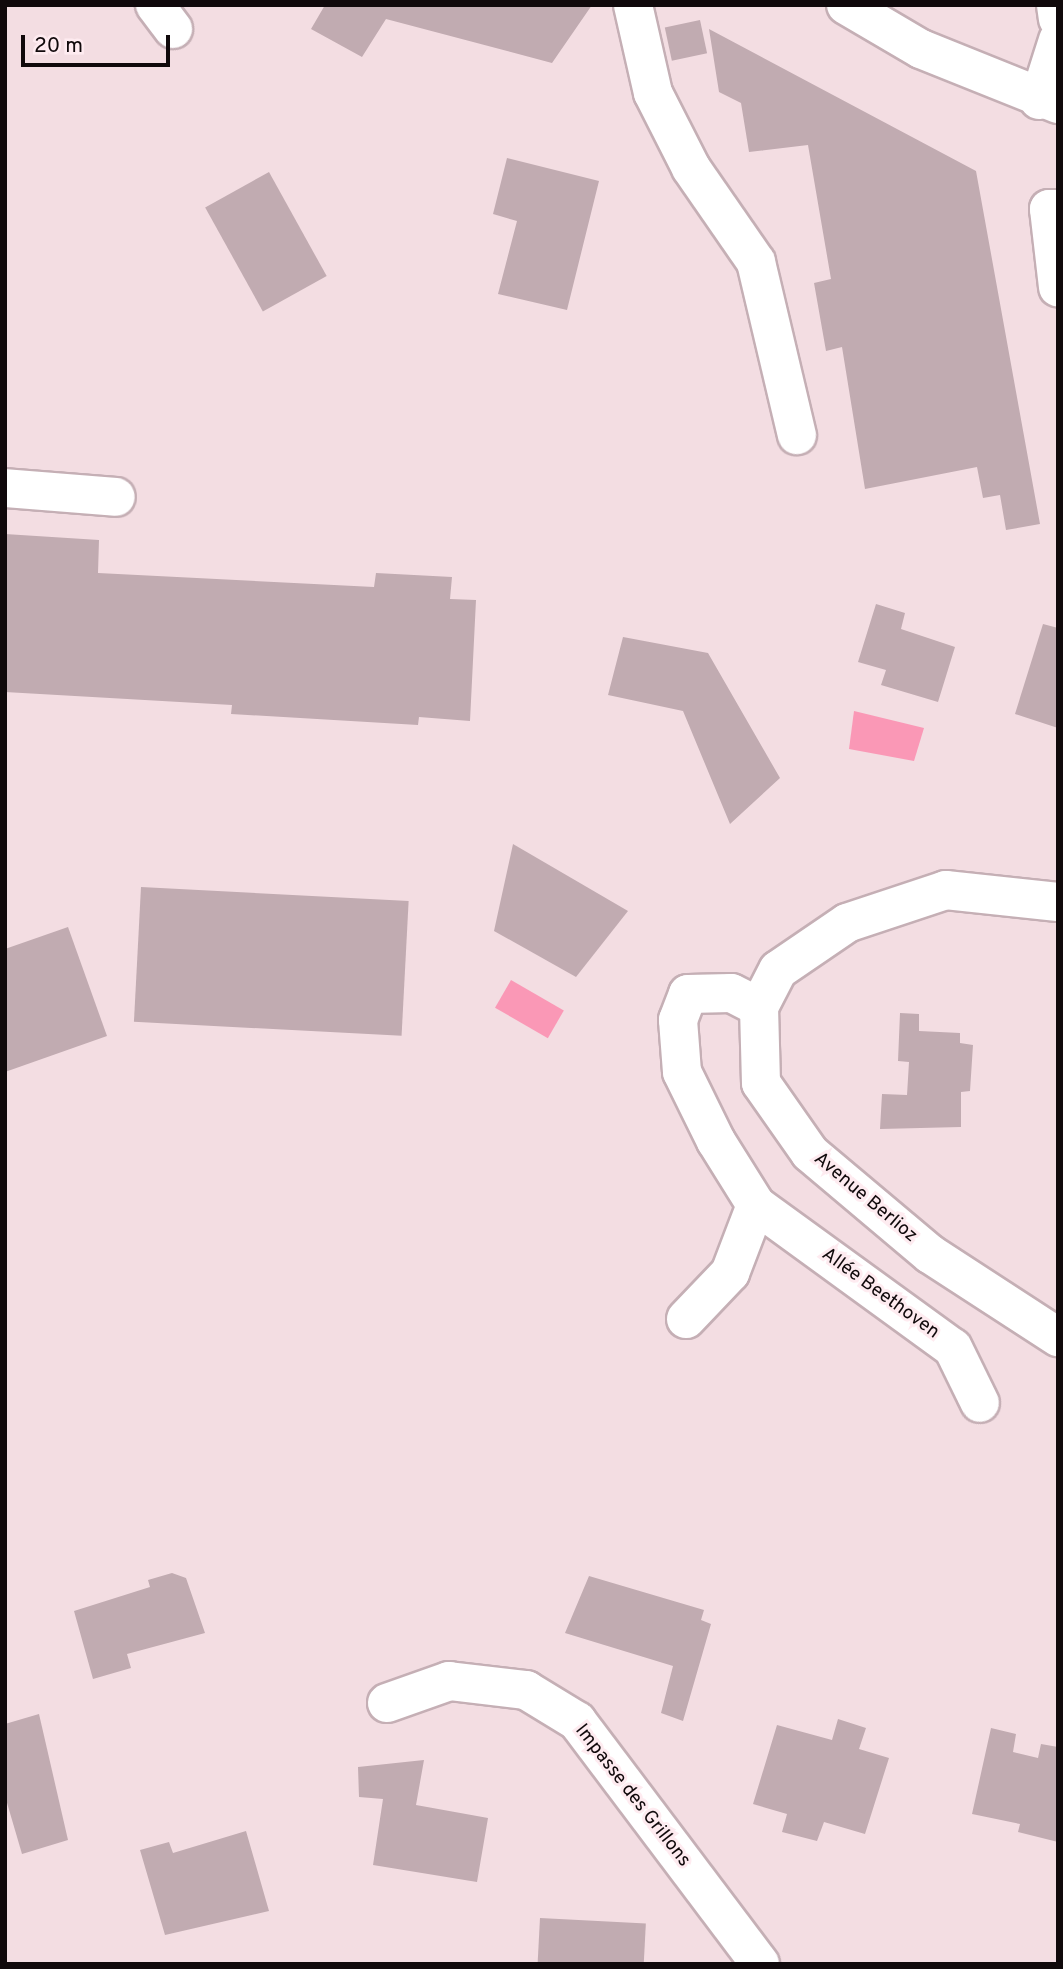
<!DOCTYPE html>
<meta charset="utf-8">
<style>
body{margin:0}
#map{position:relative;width:1063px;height:1969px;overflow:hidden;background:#f3dde2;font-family:Overpass,sans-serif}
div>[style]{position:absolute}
.water>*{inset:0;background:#fa98b6;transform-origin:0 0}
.building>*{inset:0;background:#c1abb1;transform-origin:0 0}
.roads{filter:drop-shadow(2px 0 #c5afb5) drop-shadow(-2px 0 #c5afb5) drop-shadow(0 2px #c5afb5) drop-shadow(0 -2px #c5afb5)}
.minor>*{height:38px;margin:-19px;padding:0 19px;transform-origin:19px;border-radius:19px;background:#fff}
span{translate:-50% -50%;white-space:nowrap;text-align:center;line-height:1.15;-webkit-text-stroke:6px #feebf0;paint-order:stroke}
.street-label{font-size:19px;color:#10090b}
.frame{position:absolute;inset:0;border:7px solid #10090b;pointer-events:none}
.scale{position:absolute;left:21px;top:35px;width:149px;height:32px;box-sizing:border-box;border:4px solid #10090b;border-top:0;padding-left:9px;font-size:21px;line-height:24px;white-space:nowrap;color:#10090b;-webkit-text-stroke:5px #feebf0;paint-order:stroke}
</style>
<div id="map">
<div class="water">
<i style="clip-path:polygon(854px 711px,924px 728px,914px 761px,849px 749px)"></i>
<i style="left:511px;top:980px;width:61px;height:32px;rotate:30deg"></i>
</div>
<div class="building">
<i style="clip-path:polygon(325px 5px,592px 5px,552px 63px,386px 19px,362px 57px,311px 29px)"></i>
<i style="left:700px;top:20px;width:34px;height:36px;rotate:78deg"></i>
<i style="clip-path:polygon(709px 29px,976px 171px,1040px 524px,1006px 530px,1000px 495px,983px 498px,977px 467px,865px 489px,842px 347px,826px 351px,814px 283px,831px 279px,808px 145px,749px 152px,741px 103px,719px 92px)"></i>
<i style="clip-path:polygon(507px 158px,599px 181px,567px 310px,498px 294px,517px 221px,493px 214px)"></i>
<i style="left:269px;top:172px;width:119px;height:73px;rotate:61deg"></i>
<i style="clip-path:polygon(5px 534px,99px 540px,98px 573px,374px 587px,376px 573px,452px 577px,450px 599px,476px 600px,470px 721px,419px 717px,418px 725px,231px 714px,232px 705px,5px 692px)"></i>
<i style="clip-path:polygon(876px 604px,905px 613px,901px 629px,955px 647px,938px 702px,881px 685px,886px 670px,858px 662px)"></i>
<i style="clip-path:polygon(1043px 624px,1058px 628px,1058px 728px,1015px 714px)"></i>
<i style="clip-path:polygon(623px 637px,708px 653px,780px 778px,730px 824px,683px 711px,608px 695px)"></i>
<i style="clip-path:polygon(513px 844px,628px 911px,576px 977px,494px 931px)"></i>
<i style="left:141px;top:887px;width:268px;height:135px;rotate:3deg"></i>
<i style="clip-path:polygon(68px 927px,107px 1036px,5px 1072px,5px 949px)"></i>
<i style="clip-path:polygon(900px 1013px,919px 1014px,919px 1031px,960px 1033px,960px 1043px,973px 1045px,970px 1091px,961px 1092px,961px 1127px,880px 1129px,882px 1094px,907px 1095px,909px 1062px,898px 1061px)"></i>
<i style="clip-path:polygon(172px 1573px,186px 1578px,205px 1633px,127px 1654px,131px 1668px,93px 1679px,74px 1611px,150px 1587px,148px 1580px)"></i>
<i style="clip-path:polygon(589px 1576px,704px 1610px,701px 1620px,711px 1624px,683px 1721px,661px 1713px,673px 1666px,565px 1633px)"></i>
<i style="clip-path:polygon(39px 1714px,68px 1840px,22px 1854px,5px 1796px,5px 1724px)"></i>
<i style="clip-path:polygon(838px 1719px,866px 1728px,859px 1749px,889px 1758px,865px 1834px,824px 1822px,817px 1841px,782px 1832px,787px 1814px,753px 1804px,777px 1725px,832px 1740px)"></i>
<i style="clip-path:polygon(991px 1728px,1016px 1734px,1013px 1752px,1038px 1758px,1041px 1744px,1058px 1747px,1058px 1842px,1018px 1832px,1020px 1824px,972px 1814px)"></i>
<i style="clip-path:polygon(424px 1760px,416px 1805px,488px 1818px,477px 1882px,373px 1865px,383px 1799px,359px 1797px,358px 1767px)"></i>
<i style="clip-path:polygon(246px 1831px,269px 1911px,165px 1935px,140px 1850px,169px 1842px,173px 1853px)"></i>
<i style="left:540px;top:1918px;width:106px;height:46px;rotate:3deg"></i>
</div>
<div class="roads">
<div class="minor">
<i style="left:155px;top:5px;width:30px;rotate:53deg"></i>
<i style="left:633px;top:5px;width:90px;rotate:77.2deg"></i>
<i style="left:653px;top:93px;width:84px;rotate:63.1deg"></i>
<i style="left:691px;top:168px;width:114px;rotate:55.3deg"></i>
<i style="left:756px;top:262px;width:178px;rotate:76.7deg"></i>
<i style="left:846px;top:5px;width:87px;rotate:30.4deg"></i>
<i style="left:921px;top:49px;width:148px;rotate:21.9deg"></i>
<i style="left:1056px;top:5px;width:14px;rotate:82deg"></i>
<i style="left:1039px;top:100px;width:63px;rotate:-72.4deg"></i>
<i style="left:1058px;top:209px;width:9px;rotate:180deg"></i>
<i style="left:1049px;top:209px;width:79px;rotate:83.4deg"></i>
<i style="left:5px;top:488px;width:111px;rotate:4.6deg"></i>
<i style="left:1058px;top:902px;width:113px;rotate:-173.9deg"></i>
<i style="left:946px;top:890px;width:104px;rotate:161.6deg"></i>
<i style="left:847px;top:923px;width:83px;rotate:145.7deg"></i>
<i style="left:778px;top:970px;width:42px;rotate:117.2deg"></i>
<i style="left:759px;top:1007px;width:76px;rotate:88.5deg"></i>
<i style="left:761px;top:1083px;width:85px;rotate:55deg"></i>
<i style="left:810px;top:1153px;width:157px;rotate:40.1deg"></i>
<i style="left:930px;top:1254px;width:153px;rotate:33deg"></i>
<i style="left:759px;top:1007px;width:31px;rotate:-153deg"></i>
<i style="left:731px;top:993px;width:43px;rotate:178.7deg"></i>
<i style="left:688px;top:994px;width:28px;rotate:111deg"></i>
<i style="left:678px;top:1020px;width:52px;rotate:85.6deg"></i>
<i style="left:682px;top:1072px;width:77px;rotate:63.8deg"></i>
<i style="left:716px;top:1141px;width:75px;rotate:58deg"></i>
<i style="left:756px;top:1205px;width:243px;rotate:36deg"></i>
<i style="left:953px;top:1348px;width:61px;rotate:63.9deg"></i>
<i style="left:686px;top:1319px;width:64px;rotate:-46.3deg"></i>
<i style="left:730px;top:1273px;width:73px;rotate:-69.1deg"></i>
<i style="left:387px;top:1703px;width:66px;rotate:-19.5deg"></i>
<i style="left:449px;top:1681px;width:78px;rotate:6.7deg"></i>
<i style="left:526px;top:1690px;width:60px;rotate:31.3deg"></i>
<i style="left:577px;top:1721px;width:304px;rotate:53deg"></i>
</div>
</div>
<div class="street-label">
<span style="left:865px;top:1198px;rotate:40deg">Avenue Berlioz</span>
<span style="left:880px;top:1294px;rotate:36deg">Allée Beethoven</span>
<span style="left:632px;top:1796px;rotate:52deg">Impasse des Grillons</span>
</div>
<div class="frame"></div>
<div class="scale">20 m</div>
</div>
